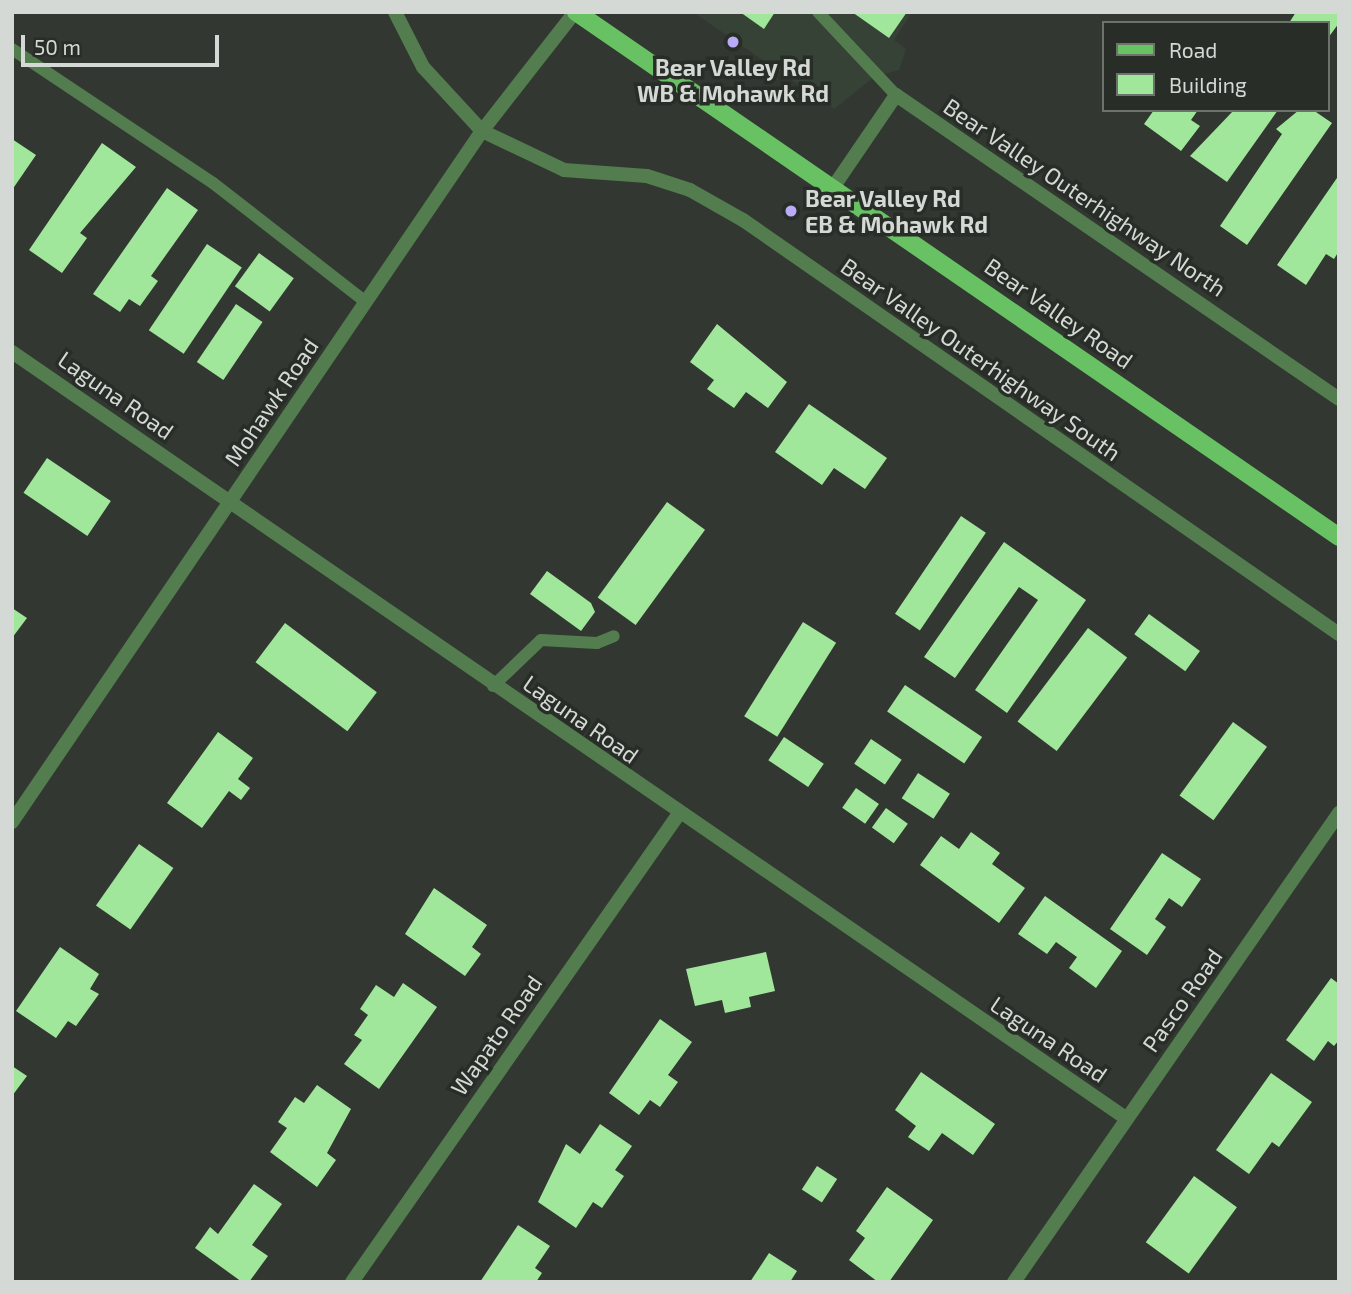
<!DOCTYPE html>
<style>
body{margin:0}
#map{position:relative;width:1351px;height:1294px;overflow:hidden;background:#323831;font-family:"Exo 2",sans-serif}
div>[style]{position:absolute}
.built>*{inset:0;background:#374236}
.building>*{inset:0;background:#a1e79b;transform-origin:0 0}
.service>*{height:12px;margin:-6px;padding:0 6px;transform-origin:6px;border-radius:6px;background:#537d4f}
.minor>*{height:14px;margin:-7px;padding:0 7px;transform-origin:7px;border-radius:7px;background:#537d4f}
.primary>*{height:18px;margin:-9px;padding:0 9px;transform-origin:9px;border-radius:9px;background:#68c263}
.dots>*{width:19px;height:19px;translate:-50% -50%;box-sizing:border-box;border:4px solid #282e27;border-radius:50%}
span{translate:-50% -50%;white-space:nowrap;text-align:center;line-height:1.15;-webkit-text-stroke:7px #282e27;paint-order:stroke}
.poi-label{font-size:23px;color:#d5d9d5;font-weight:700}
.left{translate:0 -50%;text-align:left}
.street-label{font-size:23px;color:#d5d9d5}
.frame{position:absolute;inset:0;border:14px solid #d5d9d5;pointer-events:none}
.legend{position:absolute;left:1102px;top:21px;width:228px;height:91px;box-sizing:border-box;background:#282e27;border:2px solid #6d726d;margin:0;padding:9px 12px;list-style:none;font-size:21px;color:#d5d9d5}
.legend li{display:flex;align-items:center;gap:14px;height:35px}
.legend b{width:35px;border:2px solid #6d726d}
.scale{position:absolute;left:21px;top:35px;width:198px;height:32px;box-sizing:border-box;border:4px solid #d5d9d5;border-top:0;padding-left:9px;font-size:21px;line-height:24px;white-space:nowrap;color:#d5d9d5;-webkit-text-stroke:5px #282e27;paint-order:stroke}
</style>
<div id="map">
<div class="built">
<i style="clip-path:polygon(693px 12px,912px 12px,894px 40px,906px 49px,899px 70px,874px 77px,834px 109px)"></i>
</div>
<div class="building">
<i style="clip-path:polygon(740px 12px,775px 12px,764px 29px)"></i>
<i style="clip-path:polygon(852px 12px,907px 12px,889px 38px)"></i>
<i style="clip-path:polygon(1296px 12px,1339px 12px,1339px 23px,1328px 38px,1328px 23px,1289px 23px)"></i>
<i style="clip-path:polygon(1154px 110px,1198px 110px,1191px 120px,1200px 126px,1181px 151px,1144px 124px)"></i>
<i style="clip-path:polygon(1234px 110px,1278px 110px,1227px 182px,1190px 156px)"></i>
<i style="clip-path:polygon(1299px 110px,1313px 110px,1332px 123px,1247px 245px,1220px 226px,1282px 134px,1276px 129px)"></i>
<i style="clip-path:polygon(12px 139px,36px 155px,12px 190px)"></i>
<i style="clip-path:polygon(102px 143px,136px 167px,80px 233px,87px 238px,62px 273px,29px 250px)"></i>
<i style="clip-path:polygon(1339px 175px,1339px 251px,1334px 259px,1326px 254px,1306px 285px,1277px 265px)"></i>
<i style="clip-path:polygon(167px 188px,198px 210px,151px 276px,158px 281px,140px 306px,129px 299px,120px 312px,93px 294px)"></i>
<i style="left:207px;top:244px;width:42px;height:104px;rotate:34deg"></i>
<i style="left:259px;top:253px;width:43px;height:41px;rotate:36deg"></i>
<i style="left:236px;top:304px;width:32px;height:70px;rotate:34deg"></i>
<i style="clip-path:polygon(717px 324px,787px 382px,768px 408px,746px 392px,734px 408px,707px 389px,714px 380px,690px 362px)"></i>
<i style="clip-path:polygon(809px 404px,887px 458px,865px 489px,834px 468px,822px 485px,775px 452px)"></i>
<i style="left:47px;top:458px;width:77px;height:42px;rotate:34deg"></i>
<i style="left:667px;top:502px;width:47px;height:118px;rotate:36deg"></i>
<i style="left:961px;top:516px;width:30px;height:118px;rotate:34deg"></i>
<i style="clip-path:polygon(1004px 542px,1086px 600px,1007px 713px,975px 690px,1038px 600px,1019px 587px,955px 678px,924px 657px)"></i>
<i style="clip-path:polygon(547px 571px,591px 603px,595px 612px,581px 631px,530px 594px)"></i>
<i style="clip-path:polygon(12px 608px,27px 618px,12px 638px)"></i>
<i style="left:1149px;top:614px;width:63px;height:25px;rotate:36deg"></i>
<i style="left:803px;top:622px;width:39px;height:111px;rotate:32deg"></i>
<i style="left:285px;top:623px;width:115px;height:49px;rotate:37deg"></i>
<i style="left:1088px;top:628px;width:49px;height:117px;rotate:37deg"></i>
<i style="left:905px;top:685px;width:93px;height:32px;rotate:34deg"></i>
<i style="left:1233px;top:722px;width:42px;height:91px;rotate:36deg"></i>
<i style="clip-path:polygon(218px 732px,253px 758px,238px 779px,250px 788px,241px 800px,229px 791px,202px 828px,167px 803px)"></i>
<i style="left:784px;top:737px;width:48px;height:28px;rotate:34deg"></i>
<i style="left:871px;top:739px;width:37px;height:30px;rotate:34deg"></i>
<i style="left:918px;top:773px;width:38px;height:30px;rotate:33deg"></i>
<i style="left:856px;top:788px;width:28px;height:24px;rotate:35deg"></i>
<i style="left:886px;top:808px;width:27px;height:24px;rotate:36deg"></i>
<i style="clip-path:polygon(971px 832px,1000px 853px,992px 864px,1025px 888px,999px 923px,920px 865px,941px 836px,959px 849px)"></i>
<i style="left:139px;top:844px;width:42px;height:75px;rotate:35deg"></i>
<i style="clip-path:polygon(1162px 853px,1201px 879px,1182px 907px,1169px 898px,1155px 919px,1166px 927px,1147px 955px,1110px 929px)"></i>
<i style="clip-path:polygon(434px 888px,487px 925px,472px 947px,481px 954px,465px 976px,405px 934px)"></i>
<i style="clip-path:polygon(1045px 896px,1122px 951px,1096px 988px,1069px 968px,1077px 957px,1056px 942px,1047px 954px,1018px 934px)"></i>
<i style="clip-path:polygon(60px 947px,99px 974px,90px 989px,99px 994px,76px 1026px,68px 1021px,56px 1038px,16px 1011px)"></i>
<i style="clip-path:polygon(766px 952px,775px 991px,749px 997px,751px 1007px,725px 1013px,722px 1000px,695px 1006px,686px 969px)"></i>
<i style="clip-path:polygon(1331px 978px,1339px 984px,1339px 1040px,1334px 1046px,1328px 1041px,1314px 1061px,1286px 1040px)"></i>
<i style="clip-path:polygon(403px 983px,437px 1007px,379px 1089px,344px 1064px,362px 1040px,354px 1035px,368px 1015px,360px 1009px,376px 985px,394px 997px)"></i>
<i style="clip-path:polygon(660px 1019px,692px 1042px,668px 1075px,678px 1082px,660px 1107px,650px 1100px,639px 1115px,609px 1093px)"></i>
<i style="clip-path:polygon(12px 1066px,27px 1076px,12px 1096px)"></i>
<i style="clip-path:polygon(921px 1072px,995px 1124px,973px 1155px,942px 1133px,929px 1151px,908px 1137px,916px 1126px,895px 1110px)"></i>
<i style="clip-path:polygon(1271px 1073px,1312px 1102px,1279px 1147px,1272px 1142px,1249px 1174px,1216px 1150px)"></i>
<i style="clip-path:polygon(317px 1085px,351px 1109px,327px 1153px,336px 1160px,317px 1187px,270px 1152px,287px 1128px,278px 1122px,295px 1097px,304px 1103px)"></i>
<i style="clip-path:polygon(600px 1124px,632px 1146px,615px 1170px,624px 1176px,602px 1208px,593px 1202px,576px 1228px,538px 1202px,566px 1144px,580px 1154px)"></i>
<i style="left:817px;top:1166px;width:24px;height:28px;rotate:33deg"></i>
<i style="left:1194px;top:1176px;width:53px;height:82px;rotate:36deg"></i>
<i style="clip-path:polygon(254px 1184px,282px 1204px,252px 1245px,268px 1256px,249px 1282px,242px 1282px,195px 1248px,210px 1227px,218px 1234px)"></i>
<i style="clip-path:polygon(887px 1187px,933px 1220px,889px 1282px,878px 1282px,849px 1260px,865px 1238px,856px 1231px)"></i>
<i style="clip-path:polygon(518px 1225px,550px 1246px,535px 1268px,542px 1273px,536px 1282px,480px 1282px)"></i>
<i style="clip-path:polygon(769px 1253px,797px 1271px,790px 1282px,750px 1282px)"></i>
</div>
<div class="service">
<i style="left:818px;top:12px;width:114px;rotate:46.8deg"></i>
<i style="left:12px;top:49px;width:242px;rotate:33.7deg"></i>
<i style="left:213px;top:183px;width:194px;rotate:37.9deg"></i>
<i style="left:493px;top:686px;width:66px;rotate:-43.8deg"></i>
<i style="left:541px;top:640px;width:56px;rotate:3.1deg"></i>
<i style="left:597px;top:643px;width:18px;rotate:-22deg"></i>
</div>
<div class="minor">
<i style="left:395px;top:12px;width:62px;rotate:63deg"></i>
<i style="left:423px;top:67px;width:87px;rotate:47.3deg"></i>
<i style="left:482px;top:131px;width:91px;rotate:25.4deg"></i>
<i style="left:564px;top:170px;width:83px;rotate:4.1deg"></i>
<i style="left:647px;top:176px;width:45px;rotate:18deg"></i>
<i style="left:690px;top:190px;width:61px;rotate:29.5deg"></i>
<i style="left:743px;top:220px;width:726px;rotate:34.79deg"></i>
<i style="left:834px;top:186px;width:110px;rotate:-55.7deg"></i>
<i style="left:896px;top:95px;width:537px;rotate:34.46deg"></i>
<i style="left:12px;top:352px;width:1353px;rotate:34.52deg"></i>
<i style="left:12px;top:822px;width:836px;rotate:-55.78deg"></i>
<i style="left:482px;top:131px;width:151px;rotate:-52deg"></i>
<i style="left:352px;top:1282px;width:570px;rotate:-55.08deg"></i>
<i style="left:1014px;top:1282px;width:571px;rotate:-55.28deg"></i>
</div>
<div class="primary">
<i style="left:576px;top:12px;width:926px;rotate:34.53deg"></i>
</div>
<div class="dots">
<i style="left:733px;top:42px;background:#b9abf7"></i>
<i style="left:791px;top:211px;background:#b9abf7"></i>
</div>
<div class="poi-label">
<span style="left:733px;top:80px">Bear Valley Rd<br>WB &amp; Mohawk Rd</span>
<span class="left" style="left:805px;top:211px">Bear Valley Rd<br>EB &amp; Mohawk Rd</span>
</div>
<div class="street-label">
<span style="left:1085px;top:197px;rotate:34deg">Bear Valley Outerhighway North</span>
<span style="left:1059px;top:313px;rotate:35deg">Bear Valley Road</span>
<span style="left:981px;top:359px;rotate:35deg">Bear Valley Outerhighway South</span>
<span style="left:116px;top:395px;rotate:35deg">Laguna Road</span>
<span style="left:271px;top:402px;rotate:-56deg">Mohawk Road</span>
<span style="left:581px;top:719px;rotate:35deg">Laguna Road</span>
<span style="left:1182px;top:1000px;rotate:-55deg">Pasco Road</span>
<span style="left:496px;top:1035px;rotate:-55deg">Wapato Road</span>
<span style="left:1049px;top:1039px;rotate:34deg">Laguna Road</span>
</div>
<div class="frame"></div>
<ul class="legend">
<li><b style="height:9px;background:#68c263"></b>Road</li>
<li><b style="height:19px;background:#a1e79b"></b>Building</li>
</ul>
<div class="scale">50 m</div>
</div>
